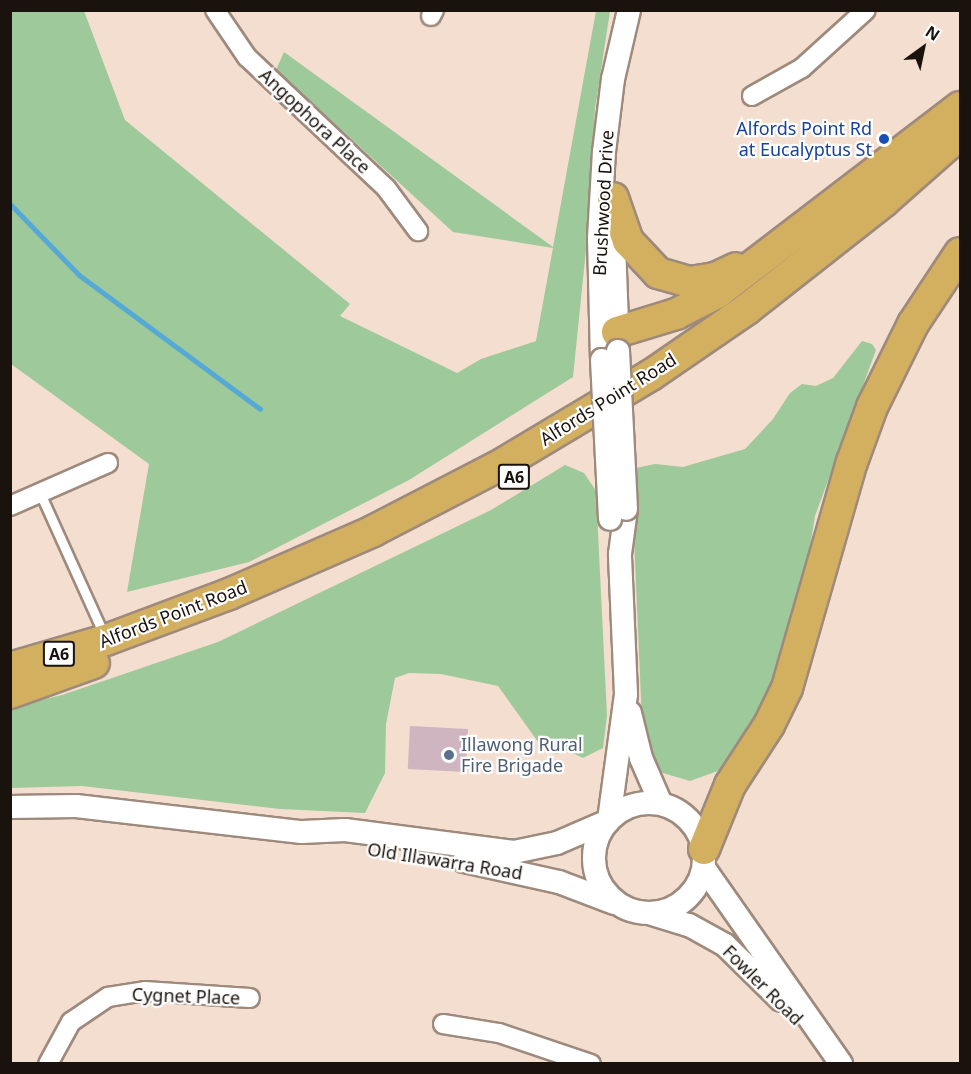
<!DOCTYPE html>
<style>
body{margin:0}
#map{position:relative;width:971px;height:1074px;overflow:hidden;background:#f4decf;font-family:"Noto Sans",sans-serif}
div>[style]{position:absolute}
.green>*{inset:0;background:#9ec99a}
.stream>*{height:5px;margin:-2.5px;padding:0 2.5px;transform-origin:2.5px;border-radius:2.5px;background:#56a9d5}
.building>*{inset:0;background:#ceb5c0;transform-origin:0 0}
.roads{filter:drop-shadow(2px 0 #9e8a7c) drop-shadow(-2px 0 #9e8a7c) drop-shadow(0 2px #9e8a7c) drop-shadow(0 -2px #9e8a7c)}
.service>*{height:9px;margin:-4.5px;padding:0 4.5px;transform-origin:4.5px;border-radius:4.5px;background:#fff}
.minor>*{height:18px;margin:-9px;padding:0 9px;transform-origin:9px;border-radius:9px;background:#fff}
.tertiary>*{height:22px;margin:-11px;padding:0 11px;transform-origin:11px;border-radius:11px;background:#fff}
.tertiary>.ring{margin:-11px;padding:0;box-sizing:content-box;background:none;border:22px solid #fff;border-radius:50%}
.trunk>*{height:30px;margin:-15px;padding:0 15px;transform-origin:15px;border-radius:15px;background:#d3af60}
.bridges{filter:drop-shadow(2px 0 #9e8a7c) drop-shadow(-2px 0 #9e8a7c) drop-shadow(0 2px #9e8a7c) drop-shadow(0 -2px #9e8a7c)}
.tertiary-bridge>*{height:22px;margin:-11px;padding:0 11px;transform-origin:11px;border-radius:11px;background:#fff}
.dots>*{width:16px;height:16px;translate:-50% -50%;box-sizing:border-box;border:3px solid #fff;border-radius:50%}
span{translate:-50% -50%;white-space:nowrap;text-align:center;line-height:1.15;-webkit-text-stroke:4.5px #fff;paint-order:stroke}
.shield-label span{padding:2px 4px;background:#fff;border:2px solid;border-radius:4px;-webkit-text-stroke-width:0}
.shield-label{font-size:16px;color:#1a130d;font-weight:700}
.street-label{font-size:18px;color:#1a130d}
.transit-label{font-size:18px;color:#164399}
.right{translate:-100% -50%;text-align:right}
.service-label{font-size:18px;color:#4e5e75}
.left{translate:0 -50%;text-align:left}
.frame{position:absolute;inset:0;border:12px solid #1a130d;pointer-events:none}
.north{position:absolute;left:893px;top:18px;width:60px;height:60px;-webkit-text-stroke:4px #fff;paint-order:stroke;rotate:33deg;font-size:16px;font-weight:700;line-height:24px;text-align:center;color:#1a130d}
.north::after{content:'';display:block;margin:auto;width:21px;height:27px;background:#1a130d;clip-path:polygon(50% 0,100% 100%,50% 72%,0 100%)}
</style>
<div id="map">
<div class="green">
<i style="clip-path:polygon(11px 10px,84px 11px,125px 120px,350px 304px,340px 316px,457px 373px,481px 359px,536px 341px,553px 248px,453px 232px,276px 70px,284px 52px,553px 247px,596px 11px,610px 11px,595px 109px,588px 230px,573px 377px,409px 480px,249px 562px,127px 592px,149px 464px,11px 364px)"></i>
<i style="clip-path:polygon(862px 341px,872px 344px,876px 350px,815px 516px,805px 579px,774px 695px,726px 768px,690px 781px,663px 773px,652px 766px,642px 722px,631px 469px,655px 464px,683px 467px,745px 449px,773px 419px,790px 393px,802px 384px,816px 386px,833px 378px)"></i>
<i style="clip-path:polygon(565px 465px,584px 473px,596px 491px,607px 716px,603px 748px,583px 758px,564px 749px,558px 754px,552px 753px,541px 746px,498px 686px,441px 674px,409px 673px,395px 678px,386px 724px,385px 773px,365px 813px,280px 809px,82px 786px,11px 788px,11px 707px,62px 695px,218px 642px,491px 510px)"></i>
</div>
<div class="stream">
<i style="left:10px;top:204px;width:99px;rotate:45.8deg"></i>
<i style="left:79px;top:275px;width:225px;rotate:36.5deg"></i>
</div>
<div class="building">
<i style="left:410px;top:726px;width:58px;height:43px;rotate:3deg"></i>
</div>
<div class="roads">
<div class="service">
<i style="left:40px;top:493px;width:156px;rotate:65.7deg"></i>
</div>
<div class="minor">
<i style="left:215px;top:10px;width:57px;rotate:55.8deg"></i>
<i style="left:247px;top:57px;width:191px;rotate:43.3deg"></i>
<i style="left:386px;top:188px;width:54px;rotate:53.3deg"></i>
<i style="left:431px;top:16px;width:7px;rotate:-63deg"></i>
<i style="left:752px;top:96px;width:57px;rotate:-29.2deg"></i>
<i style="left:802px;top:68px;width:86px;rotate:-42.2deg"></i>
<i style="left:10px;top:506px;width:107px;rotate:-23.7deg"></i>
<i style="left:443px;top:1024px;width:57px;rotate:9.1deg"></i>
<i style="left:499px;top:1033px;width:97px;rotate:18.6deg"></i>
<i style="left:48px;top:1064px;width:48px;rotate:-61.3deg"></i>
<i style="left:71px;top:1022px;width:45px;rotate:-34deg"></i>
<i style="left:108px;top:997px;width:37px;rotate:-9deg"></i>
<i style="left:145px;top:991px;width:105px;rotate:3.8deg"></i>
</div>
<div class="tertiary">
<i style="left:614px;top:245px;width:102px;rotate:87.8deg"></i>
<i style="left:602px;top:360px;width:122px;rotate:-91.4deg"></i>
<i style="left:599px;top:238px;width:86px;rotate:-86.7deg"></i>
<i style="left:604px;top:152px;width:74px;rotate:-83deg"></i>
<i style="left:613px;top:79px;width:71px;rotate:-76.9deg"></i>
<i style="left:630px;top:713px;width:46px;rotate:76.3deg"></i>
<i style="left:641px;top:758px;width:50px;rotate:66.5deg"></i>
<i class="ring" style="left:594px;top:803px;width:88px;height:88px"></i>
<i style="left:10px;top:807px;width:66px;rotate:-0.9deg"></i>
<i style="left:76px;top:806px;width:227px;rotate:6.6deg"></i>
<i style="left:302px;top:832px;width:43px;rotate:-2.7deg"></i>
<i style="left:345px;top:830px;width:170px;rotate:7.4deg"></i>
<i style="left:514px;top:852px;width:44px;rotate:-11.8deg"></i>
<i style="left:557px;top:843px;width:56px;rotate:-23.3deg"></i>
<i style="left:609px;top:820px;width:127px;rotate:-82.3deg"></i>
<i style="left:626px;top:694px;width:140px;rotate:-92.5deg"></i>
<i style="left:620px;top:554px;width:45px;rotate:-82.4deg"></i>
<i style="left:464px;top:861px;width:97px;rotate:12.5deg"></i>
<i style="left:559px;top:882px;width:59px;rotate:20.9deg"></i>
<i style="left:704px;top:868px;width:239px;rotate:55deg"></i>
<i style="left:652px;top:914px;width:39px;rotate:17deg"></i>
<i style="left:689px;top:925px;width:41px;rotate:29.1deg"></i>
<i style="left:725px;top:945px;width:78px;rotate:44.5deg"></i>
</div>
<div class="trunk">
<i style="left:613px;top:198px;width:46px;rotate:70.8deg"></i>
<i style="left:628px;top:241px;width:44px;rotate:46.8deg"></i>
<i style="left:658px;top:273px;width:33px;rotate:16deg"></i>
<i style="left:690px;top:282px;width:25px;rotate:-9deg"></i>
<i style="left:715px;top:278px;width:23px;rotate:-25deg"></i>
<i style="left:617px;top:332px;width:62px;rotate:-17deg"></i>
<i style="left:676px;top:314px;width:46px;rotate:-27.1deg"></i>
<i style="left:717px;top:293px;width:306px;rotate:-37.4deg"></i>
<i style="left:10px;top:668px;width:100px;rotate:-16.3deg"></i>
<i style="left:106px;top:640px;width:131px;rotate:-20.5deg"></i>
<i style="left:229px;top:594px;width:157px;rotate:-23.6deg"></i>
<i style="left:373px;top:531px;width:148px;rotate:-27.4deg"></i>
<i style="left:504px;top:463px;width:171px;rotate:-30.9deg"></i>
<i style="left:651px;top:375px;width:116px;rotate:-34.5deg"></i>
<i style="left:747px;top:309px;width:174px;rotate:-38.2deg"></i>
<i style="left:884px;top:201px;width:101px;rotate:-41.4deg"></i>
<i style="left:10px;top:693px;width:89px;rotate:-19.7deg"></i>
<i style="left:704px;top:849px;width:69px;rotate:-67.9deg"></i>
<i style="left:730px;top:785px;width:72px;rotate:-57deg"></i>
<i style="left:769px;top:725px;width:41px;rotate:-64.1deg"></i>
<i style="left:787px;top:688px;width:235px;rotate:-74deg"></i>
<i style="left:852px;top:462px;width:59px;rotate:-70deg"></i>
<i style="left:872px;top:407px;width:93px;rotate:-63.7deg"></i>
<i style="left:913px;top:324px;width:85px;rotate:-56.5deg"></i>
</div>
</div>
<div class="bridges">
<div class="tertiary-bridge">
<i style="left:618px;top:351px;width:158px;rotate:87.1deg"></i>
<i style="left:602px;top:360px;width:159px;rotate:87.1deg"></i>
</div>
</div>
<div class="dots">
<i style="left:884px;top:139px;background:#1a4fb4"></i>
<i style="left:449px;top:755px;background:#5c6f8a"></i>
</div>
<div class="shield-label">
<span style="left:514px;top:477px">A6</span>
<span style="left:59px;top:654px">A6</span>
</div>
<div class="street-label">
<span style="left:315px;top:121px;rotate:43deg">Angophora Place</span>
<span style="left:603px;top:203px;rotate:-87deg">Brushwood Drive</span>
<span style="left:608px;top:399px;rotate:-32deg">Alfords Point Road</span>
<span style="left:173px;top:614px;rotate:-21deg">Alfords Point Road</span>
<span style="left:445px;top:861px;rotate:9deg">Old Illawarra Road</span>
<span style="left:763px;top:985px;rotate:45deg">Fowler Road</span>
<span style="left:186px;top:996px;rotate:2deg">Cygnet Place</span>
</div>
<div class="transit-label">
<span class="right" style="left:872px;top:139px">Alfords Point Rd<br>at Eucalyptus St</span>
</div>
<div class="service-label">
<span class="left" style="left:461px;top:755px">Illawong Rural<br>Fire Brigade</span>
</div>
<div class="frame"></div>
<div class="north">N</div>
</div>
